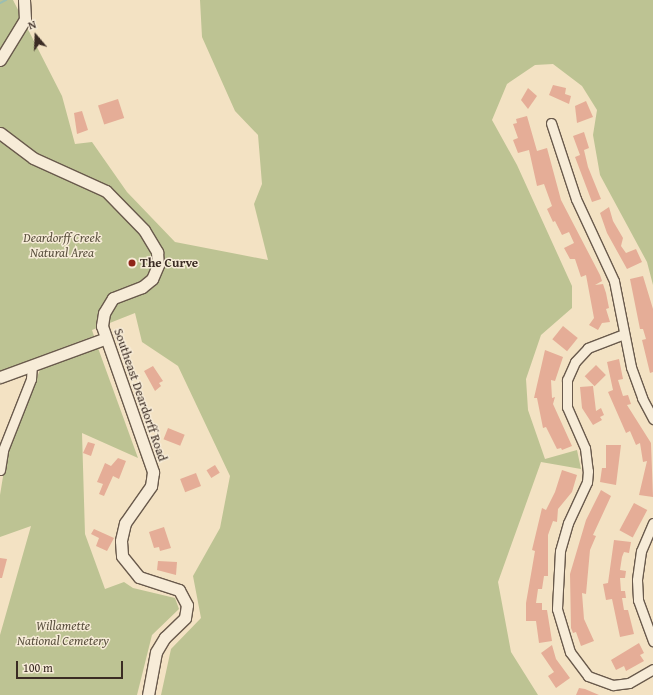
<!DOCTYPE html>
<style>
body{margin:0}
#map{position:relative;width:653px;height:695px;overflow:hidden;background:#f3e2c3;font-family:"Gentium Book Plus",serif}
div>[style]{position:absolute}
.green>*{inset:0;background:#bdc393}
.stream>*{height:2px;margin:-1px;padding:0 1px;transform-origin:1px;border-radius:1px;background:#9bbeb2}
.building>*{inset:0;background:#e5ad97;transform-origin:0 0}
.roads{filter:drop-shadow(1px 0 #695a4c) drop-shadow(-1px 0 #695a4c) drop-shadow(0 1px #695a4c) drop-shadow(0 -1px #695a4c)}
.minor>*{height:9px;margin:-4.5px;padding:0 4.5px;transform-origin:4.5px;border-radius:4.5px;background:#f7ecd8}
.tertiary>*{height:11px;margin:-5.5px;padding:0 5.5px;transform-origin:5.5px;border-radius:5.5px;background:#f7ecd8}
.dots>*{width:11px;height:11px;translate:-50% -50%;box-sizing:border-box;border:2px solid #f7ecd8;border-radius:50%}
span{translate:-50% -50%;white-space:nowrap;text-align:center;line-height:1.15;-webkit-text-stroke:3px #f7ecd8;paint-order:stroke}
.park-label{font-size:13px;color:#5c5240;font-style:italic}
.poi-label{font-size:13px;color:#3b2c24;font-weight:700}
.left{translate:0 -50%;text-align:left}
.street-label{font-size:13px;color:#3b2c24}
.north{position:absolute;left:16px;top:16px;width:40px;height:40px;-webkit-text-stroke:3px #f7ecd8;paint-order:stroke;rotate:341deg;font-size:11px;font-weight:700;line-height:16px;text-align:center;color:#3b2c24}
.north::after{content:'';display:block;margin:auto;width:14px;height:18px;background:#3b2c24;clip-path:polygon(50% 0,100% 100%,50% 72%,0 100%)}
.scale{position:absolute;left:16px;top:661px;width:107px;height:18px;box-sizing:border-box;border:2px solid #3b2c24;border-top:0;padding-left:5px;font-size:12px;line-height:14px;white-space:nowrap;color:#3b2c24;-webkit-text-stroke:3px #f7ecd8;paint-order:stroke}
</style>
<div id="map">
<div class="green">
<i style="clip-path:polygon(0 0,13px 0,62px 96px,75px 144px,92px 142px,127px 192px,175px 242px,268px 260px,254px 204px,262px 184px,258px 135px,235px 111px,202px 37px,200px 0,653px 0,653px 285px,647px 262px,600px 175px,593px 135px,597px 110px,582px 86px,553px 64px,535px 65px,507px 84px,492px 120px,517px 165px,572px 286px,572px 308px,541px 335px,526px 379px,528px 410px,545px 459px,577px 450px,581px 469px,541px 462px,498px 582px,511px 652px,538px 695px,161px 695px,171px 649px,201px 618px,193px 576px,220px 528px,230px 476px,178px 366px,142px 342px,135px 313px,92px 330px,94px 336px,0 371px)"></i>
<i style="clip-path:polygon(98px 348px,138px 458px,82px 433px,85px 534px,105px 589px,124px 582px,133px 588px,175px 598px,179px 609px,152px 635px,137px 695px,0 695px,0 635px,31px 526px,0 537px,0 495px,8px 446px,40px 370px)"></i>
</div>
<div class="stream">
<i style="left:0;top:3px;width:7px;rotate:-27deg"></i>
</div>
<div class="building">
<i style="clip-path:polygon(553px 85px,566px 88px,565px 94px,571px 96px,569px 104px,549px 95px)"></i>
<i style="clip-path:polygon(528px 88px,537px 96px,528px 109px,521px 100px)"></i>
<i style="left:118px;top:99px;width:20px;height:21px;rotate:72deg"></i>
<i style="clip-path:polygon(586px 101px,593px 117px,577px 123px,575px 106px)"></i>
<i style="clip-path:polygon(82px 111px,88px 130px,77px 134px,74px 113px)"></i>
<i style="clip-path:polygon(527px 116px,537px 151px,547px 148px,561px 200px,600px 275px,602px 281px,595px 285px,603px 284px,606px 293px,609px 308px,606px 309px,610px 322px,602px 323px,598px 330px,589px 325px,594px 318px,586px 275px,581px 277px,575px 259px,570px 259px,564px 248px,574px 243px,569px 232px,562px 235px,555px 221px,553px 222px,547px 209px,552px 206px,544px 184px,537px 186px,529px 150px,518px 153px,513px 140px,518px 138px,513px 124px,517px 123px,516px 119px)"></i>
<i style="clip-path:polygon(584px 132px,589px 148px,584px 150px,588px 167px,601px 199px,592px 202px,575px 157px,580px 155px,573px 136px)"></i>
<i style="clip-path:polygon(609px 207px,613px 221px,623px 238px,621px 246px,626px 253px,636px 249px,642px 262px,627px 269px,607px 233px,600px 213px)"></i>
<i style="clip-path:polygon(643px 276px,653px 309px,653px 372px,650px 373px,642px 340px,646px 339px,643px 329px,640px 329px,630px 279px)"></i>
<i style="left:563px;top:326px;width:19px;height:17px;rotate:39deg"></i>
<i style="clip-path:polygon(545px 350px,563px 357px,555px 381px,551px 380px,552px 398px,555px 397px,553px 404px,572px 446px,562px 450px,561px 448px,557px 449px,546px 427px,543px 428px,537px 398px,534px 398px)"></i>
<i style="clip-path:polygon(619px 359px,623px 379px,618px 380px,623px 396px,628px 395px,631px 404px,627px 405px,651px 443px,653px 497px,639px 495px,647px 461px,643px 462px,640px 443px,636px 445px,630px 431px,626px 433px,608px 392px,613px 390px,607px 362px)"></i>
<i style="left:596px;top:365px;width:14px;height:16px;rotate:45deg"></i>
<i style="clip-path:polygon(153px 366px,163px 381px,159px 383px,161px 386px,155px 391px,144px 371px)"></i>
<i style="clip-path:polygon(593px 386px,596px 411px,601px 408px,604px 415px,600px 417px,602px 420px,593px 425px,582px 408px,580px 387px)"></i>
<i style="left:168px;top:428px;width:18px;height:12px;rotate:22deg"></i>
<i style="clip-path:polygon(88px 442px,95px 444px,91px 456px,83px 453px)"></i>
<i style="clip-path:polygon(606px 445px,621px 445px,616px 485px,600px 482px,602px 468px,606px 468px)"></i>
<i style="clip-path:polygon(118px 458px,126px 461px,119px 479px,113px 476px,104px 496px,99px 494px,103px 484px,97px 482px,105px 463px,111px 466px)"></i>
<i style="left:215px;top:465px;width:9px;height:10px;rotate:58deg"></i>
<i style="clip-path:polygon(562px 470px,577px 475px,572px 492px,558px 509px,557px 522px,553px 521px,548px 535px,548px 576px,544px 576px,542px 589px,538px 589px,536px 603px,542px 603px,542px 610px,547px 610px,552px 641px,539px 643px,536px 621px,526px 621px,526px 603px,535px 551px,532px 550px,542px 508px,546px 510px,555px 492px)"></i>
<i style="left:196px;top:473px;width:14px;height:17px;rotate:69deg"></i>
<i style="clip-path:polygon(601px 490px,611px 496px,593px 535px,596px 536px,590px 550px,586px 594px,582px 593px,584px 619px,594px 641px,581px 646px,576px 632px,573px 633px,571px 628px,570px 574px,586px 520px)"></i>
<i style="left:634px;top:503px;width:15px;height:31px;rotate:28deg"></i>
<i style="clip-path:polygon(164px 527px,171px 548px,160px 551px,159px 547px,154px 548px,149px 532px)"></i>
<i style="clip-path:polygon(94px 529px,114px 538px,107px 551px,96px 546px,99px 538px,91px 534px)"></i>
<i style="clip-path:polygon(614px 540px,631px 542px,629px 553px,624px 552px,622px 557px,620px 570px,626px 571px,625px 578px,620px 578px,621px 591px,625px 591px,626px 598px,622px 598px,624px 610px,628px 610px,634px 634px,620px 637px,612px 599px,606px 600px,603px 584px,608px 583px)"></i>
<i style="clip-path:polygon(0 558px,7px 559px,2px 578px,0 578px)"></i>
<i style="clip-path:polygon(158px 561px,177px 562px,176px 575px,157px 570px)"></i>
<i style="clip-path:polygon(639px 643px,644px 653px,640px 655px,644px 661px,626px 671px,624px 666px,616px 670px,611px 660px)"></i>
<i style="clip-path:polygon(552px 645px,556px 659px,570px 678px,556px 688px,548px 676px,554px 672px,541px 653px)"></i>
<i style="clip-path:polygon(579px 688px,585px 689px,599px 695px,576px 695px)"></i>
</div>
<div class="roads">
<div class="minor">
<i style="left:551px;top:123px;width:80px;rotate:71.8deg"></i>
<i style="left:576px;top:199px;width:90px;rotate:65.1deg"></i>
<i style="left:614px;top:281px;width:88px;rotate:78.8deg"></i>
<i style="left:631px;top:367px;width:33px;rotate:70deg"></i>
<i style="left:642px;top:398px;width:24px;rotate:62deg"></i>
<i style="left:624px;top:334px;width:39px;rotate:159deg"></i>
<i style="left:588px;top:348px;width:19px;rotate:133deg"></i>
<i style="left:575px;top:362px;width:20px;rotate:114deg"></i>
<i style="left:567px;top:380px;width:27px;rotate:90deg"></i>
<i style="left:567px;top:407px;width:45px;rotate:66.3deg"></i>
<i style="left:585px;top:448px;width:23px;rotate:83deg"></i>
<i style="left:588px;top:471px;width:11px;rotate:95deg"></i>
<i style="left:587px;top:482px;width:45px;rotate:114.9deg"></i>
<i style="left:568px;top:523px;width:29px;rotate:106deg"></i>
<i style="left:560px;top:551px;width:58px;rotate:93deg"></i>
<i style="left:557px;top:609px;width:45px;rotate:73.2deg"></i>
<i style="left:570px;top:652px;width:30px;rotate:53deg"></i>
<i style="left:588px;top:676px;width:27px;rotate:20deg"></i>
<i style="left:613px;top:685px;width:16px;rotate:-7deg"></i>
<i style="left:629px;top:683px;width:28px;rotate:-30deg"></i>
<i style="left:0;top:470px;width:20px;rotate:-81deg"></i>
<i style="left:3px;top:450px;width:76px;rotate:-68.5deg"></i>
<i style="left:31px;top:379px;width:14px;rotate:-86deg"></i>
<i style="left:653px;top:523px;width:30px;rotate:113deg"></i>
<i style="left:641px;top:551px;width:29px;rotate:98deg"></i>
<i style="left:637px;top:580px;width:20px;rotate:87deg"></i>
<i style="left:638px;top:600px;width:44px;rotate:69.9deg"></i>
</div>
<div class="tertiary">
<i style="left:0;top:60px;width:48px;rotate:-58.6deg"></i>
<i style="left:25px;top:19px;width:19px;rotate:-93deg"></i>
<i style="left:0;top:133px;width:41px;rotate:37.1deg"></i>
<i style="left:33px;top:158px;width:80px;rotate:24.3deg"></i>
<i style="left:106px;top:191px;width:54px;rotate:45.7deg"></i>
<i style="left:144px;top:230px;width:26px;rotate:59deg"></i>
<i style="left:157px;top:252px;width:13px;rotate:86deg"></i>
<i style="left:158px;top:265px;width:15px;rotate:113deg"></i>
<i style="left:152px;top:279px;width:13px;rotate:141deg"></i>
<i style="left:142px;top:287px;width:31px;rotate:159deg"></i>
<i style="left:113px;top:298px;width:17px;rotate:121deg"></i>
<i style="left:104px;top:313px;width:13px;rotate:99deg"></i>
<i style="left:102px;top:326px;width:155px;rotate:70.7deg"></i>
<i style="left:153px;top:472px;width:14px;rotate:98deg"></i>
<i style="left:151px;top:486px;width:45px;rotate:125.1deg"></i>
<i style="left:125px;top:523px;width:18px;rotate:103deg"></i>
<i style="left:121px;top:541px;width:15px;rotate:86deg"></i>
<i style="left:122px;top:556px;width:27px;rotate:51deg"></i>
<i style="left:139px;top:577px;width:42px;rotate:18deg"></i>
<i style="left:179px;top:590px;width:17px;rotate:62deg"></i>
<i style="left:187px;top:605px;width:13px;rotate:99deg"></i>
<i style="left:185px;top:618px;width:28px;rotate:136deg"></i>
<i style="left:165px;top:637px;width:17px;rotate:121deg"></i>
<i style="left:156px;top:652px;width:44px;rotate:100.5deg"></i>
<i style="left:0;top:377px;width:111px;rotate:-20.1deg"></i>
</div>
</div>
<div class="dots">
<i style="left:132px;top:263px;background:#8f2418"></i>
</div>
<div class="park-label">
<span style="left:62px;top:246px">Deardorff Creek<br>Natural Area</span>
<span style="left:63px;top:634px">Willamette<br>National Cemetery</span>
</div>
<div class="poi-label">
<span class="left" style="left:140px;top:263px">The Curve</span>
</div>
<div class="street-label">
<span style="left:140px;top:395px;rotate:71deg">Southeast Deardorff Road</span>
</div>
<div class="north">N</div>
<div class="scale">100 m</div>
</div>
